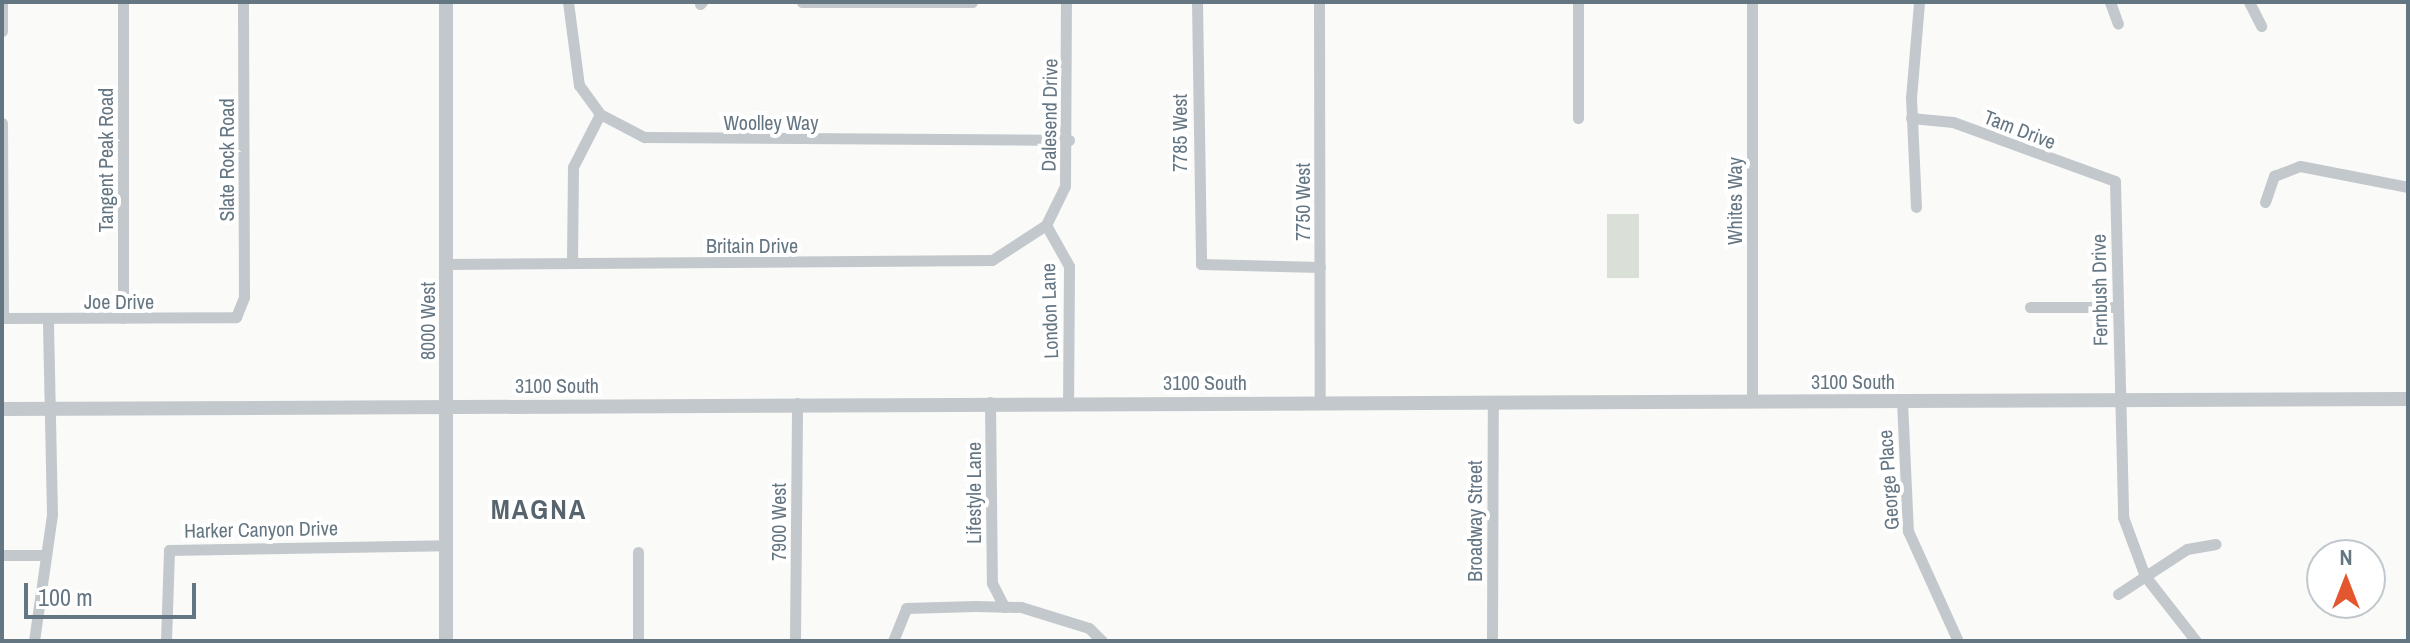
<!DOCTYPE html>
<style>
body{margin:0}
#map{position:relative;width:2410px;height:643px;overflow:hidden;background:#fafaf8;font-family:"Archivo Narrow",sans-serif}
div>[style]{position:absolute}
.green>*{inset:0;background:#dadfd7;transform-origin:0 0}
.minor>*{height:11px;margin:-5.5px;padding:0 5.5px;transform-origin:5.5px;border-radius:5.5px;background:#c3c8cc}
.tertiary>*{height:14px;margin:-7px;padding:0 7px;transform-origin:7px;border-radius:7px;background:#c3c8cc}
span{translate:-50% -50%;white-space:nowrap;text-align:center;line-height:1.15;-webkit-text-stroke:8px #fff;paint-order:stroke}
.street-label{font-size:20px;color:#657683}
.district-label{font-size:28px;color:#57646e;font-weight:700;letter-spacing:2px}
.frame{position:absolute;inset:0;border:4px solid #657683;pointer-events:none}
.north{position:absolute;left:2306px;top:539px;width:80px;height:80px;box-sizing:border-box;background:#fff;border:2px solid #c1c8cd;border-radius:50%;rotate:0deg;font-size:22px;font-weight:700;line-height:32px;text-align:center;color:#657683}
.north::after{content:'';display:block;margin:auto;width:28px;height:36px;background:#e4572e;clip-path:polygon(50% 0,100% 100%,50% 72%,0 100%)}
.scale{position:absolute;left:24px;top:583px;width:172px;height:36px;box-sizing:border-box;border:4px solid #657683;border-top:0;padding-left:10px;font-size:24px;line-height:28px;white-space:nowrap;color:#657683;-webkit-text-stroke:6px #fff;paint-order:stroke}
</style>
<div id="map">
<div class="green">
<i style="left:1607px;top:214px;width:32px;height:64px"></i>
</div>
<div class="minor">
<i style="left:123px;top:2px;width:316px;rotate:90deg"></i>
<i style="left:568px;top:2px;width:84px;rotate:82.5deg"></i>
<i style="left:579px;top:85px;width:36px;rotate:54deg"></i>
<i style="left:600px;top:114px;width:50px;rotate:27.6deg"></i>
<i style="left:644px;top:137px;width:425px;rotate:0.4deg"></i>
<i style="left:802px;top:2px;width:170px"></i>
<i style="left:1197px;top:2px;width:262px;rotate:89.1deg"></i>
<i style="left:1201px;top:264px;width:119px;rotate:1.4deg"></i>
<i style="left:1319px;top:2px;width:400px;rotate:89.9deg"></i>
<i style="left:1578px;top:2px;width:116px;rotate:90deg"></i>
<i style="left:1752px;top:2px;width:399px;rotate:90deg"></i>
<i style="left:2110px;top:2px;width:23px;rotate:70deg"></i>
<i style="left:2249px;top:2px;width:27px;rotate:63deg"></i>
<i style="left:700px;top:4px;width:3px;rotate:-45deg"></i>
<i style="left:2px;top:31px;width:29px;rotate:-90deg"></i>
<i style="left:1911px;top:118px;width:42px;rotate:5.4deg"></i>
<i style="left:1953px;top:122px;width:172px;rotate:20deg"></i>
<i style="left:2115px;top:181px;width:336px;rotate:88.6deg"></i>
<i style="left:2123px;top:517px;width:63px;rotate:69.6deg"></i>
<i style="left:2145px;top:576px;width:83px;rotate:51.9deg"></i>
<i style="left:2px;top:123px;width:195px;rotate:89.7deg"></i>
<i style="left:2265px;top:202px;width:28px;rotate:-71deg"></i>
<i style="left:2274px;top:176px;width:28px;rotate:-21deg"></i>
<i style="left:2300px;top:166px;width:110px;rotate:11deg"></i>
<i style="left:1916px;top:207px;width:109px;rotate:-92.6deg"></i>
<i style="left:1911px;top:98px;width:96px;rotate:-85.2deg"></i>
<i style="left:1046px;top:225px;width:47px;rotate:60.7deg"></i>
<i style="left:1069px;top:266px;width:136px;rotate:90.4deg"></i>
<i style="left:572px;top:263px;width:96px;rotate:-89.4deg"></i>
<i style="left:573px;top:167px;width:59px;rotate:-63deg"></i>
<i style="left:447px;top:264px;width:545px;rotate:-0.42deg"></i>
<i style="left:992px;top:260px;width:64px;rotate:-32.9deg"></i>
<i style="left:1046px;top:225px;width:43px;rotate:-64deg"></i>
<i style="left:1065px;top:186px;width:184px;rotate:-89.7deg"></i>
<i style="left:2030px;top:307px;width:87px"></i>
<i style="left:2px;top:318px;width:234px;rotate:-0.2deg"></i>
<i style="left:236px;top:317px;width:22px;rotate:-68deg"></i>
<i style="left:244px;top:297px;width:295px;rotate:-90.2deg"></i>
<i style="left:1902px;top:401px;width:130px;rotate:87.4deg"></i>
<i style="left:1908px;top:531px;width:121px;rotate:65.6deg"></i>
<i style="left:990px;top:402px;width:181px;rotate:89.4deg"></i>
<i style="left:992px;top:583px;width:27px;rotate:63deg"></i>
<i style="left:2px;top:555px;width:40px"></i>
<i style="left:2118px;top:594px;width:82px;rotate:-33.1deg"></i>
<i style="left:2187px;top:549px;width:29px;rotate:-10deg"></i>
<i style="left:34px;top:641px;width:128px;rotate:-81.9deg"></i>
<i style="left:52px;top:514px;width:195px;rotate:-91.2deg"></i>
<i style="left:166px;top:641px;width:91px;rotate:-88.1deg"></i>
<i style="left:169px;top:550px;width:277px;rotate:-1deg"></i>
<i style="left:638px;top:641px;width:89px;rotate:-90deg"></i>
<i style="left:795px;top:641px;width:238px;rotate:-89.5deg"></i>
<i style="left:893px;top:641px;width:35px;rotate:-68deg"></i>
<i style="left:906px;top:608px;width:69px;rotate:-1.7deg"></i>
<i style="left:975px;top:606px;width:46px;rotate:1.2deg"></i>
<i style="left:1021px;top:607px;width:71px;rotate:17.2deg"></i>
<i style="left:1089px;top:628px;width:18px;rotate:45deg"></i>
<i style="left:1492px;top:641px;width:240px;rotate:-89.8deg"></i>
</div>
<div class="tertiary">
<i style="left:446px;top:2px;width:639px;rotate:90deg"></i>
<i style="left:2px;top:409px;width:2406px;rotate:-0.24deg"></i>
</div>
<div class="street-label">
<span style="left:1049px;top:115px;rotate:-89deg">Dalesend Drive</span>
<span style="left:771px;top:122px">Woolley Way</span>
<span style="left:2020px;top:129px;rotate:21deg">Tam Drive</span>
<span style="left:1179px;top:133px;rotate:-90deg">7785 West</span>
<span style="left:105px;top:160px;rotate:-90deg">Tangent Peak Road</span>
<span style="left:226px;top:160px;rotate:-90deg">Slate Rock Road</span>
<span style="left:1734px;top:201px;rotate:-90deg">Whites Way</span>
<span style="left:1302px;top:202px;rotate:-90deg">7750 West</span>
<span style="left:752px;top:245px">Britain Drive</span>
<span style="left:2099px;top:290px;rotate:-91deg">Fernbush Drive</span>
<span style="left:119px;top:301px">Joe Drive</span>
<span style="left:1049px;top:311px;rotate:-92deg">London Lane</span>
<span style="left:427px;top:321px;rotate:-90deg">8000 West</span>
<span style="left:1853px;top:381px">3100 South</span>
<span style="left:1205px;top:382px">3100 South</span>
<span style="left:557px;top:385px">3100 South</span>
<span style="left:1888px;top:480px;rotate:-94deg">George Place</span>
<span style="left:973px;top:493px;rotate:-90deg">Lifestyle Lane</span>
<span style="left:1474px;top:521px;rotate:-90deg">Broadway Street</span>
<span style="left:778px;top:522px;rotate:-90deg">7900 West</span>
<span style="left:261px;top:529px;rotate:-1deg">Harker Canyon Drive</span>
</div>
<div class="district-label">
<span style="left:539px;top:509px">MAGNA</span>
</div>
<div class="frame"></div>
<div class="north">N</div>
<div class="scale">100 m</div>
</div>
